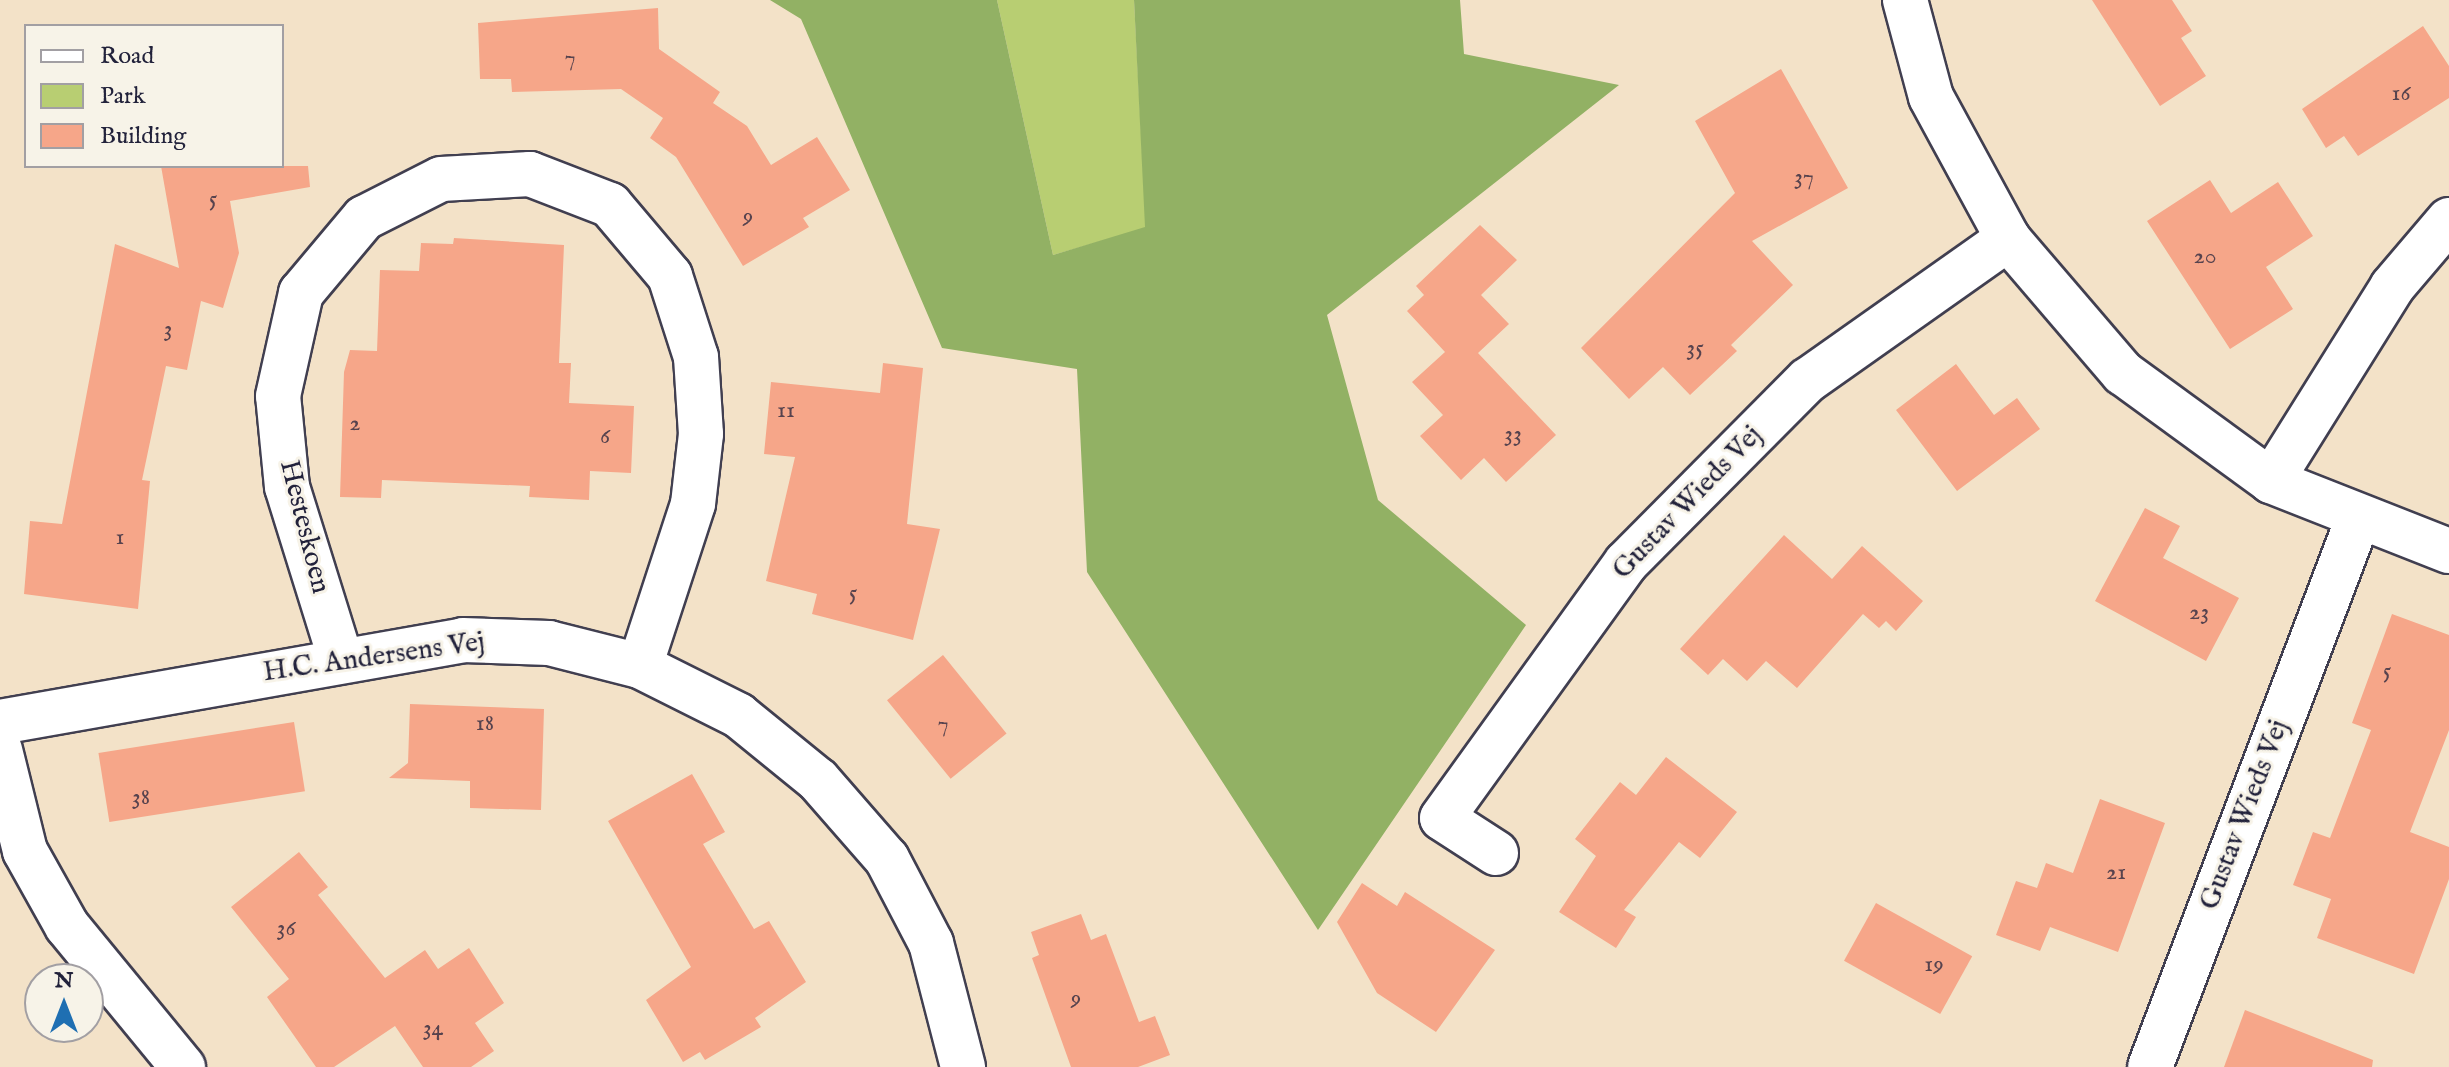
<!DOCTYPE html>
<style>
body{margin:0}
#map{position:relative;width:2449px;height:1067px;overflow:hidden;background:#f3e2c8;font-family:"IM FELL English",serif}
div>[style]{position:absolute}
.green>*{inset:0;background:#b8ce72}
.forest>*{inset:0;background:#92b164}
.building>*{inset:0;background:#f6a689;transform-origin:0 0}
.roads{filter:drop-shadow(2px 0 #413f50) drop-shadow(-2px 0 #413f50) drop-shadow(0 2px #413f50) drop-shadow(0 -2px #413f50)}
.minor>*{height:44px;margin:-22px;padding:0 22px;transform-origin:22px;border-radius:22px;background:#fff}
span{translate:-50% -50%;white-space:nowrap;text-align:center;line-height:1.15;-webkit-text-stroke:6px #f7f3e8;paint-order:stroke}
.number-label{font-size:24px;color:#57434e}
.number-label span{-webkit-text-stroke-width:0}
.street-label{font-size:28px;color:#22223b}
.legend{position:absolute;left:24px;top:24px;width:260px;height:144px;box-sizing:border-box;background:#f7f3e8;border:2px solid #a29fa3;margin:0;padding:10px 14px;list-style:none;font-size:24px;color:#22223b}
.legend li{display:flex;align-items:center;gap:16px;height:40px}
.legend b{width:40px;border:2px solid #a29fa3}
.north{position:absolute;left:24px;top:963px;width:80px;height:80px;box-sizing:border-box;background:#f7f3e8;border:2px solid #a29fa3;border-radius:50%;rotate:0deg;font-size:22px;font-weight:700;line-height:32px;text-align:center;color:#22223b}
.north::after{content:'';display:block;margin:auto;width:28px;height:36px;background:#1f6fb2;clip-path:polygon(50% 0,100% 100%,50% 72%,0 100%)}
</style>
<div id="map">
<div class="green">
<i style="clip-path:polygon(997px 0,1134px 0,1146px 228px,1053px 255px)"></i>
</div>
<div class="forest">
<i style="clip-path:polygon(770px 0,997px 0,1053px 255px,1145px 227px,1134px 0,1460px 0,1464px 54px,1619px 85px,1327px 315px,1378px 500px,1526px 625px,1318px 930px,1087px 572px,1077px 369px,942px 348px,801px 19px)"></i>
</div>
<div class="building">
<i style="clip-path:polygon(2092px 0,2172px 0,2192px 31px,2181px 38px,2206px 76px,2160px 106px)"></i>
<i style="clip-path:polygon(658px 8px,659px 49px,720px 92px,713px 103px,747px 126px,771px 165px,817px 137px,850px 190px,803px 218px,809px 227px,743px 266px,676px 157px,650px 138px,663px 118px,621px 89px,512px 92px,511px 79px,480px 79px,478px 23px)"></i>
<i style="clip-path:polygon(2423px 26px,2449px 66px,2449px 98px,2358px 156px,2344px 136px,2326px 148px,2302px 109px)"></i>
<i style="clip-path:polygon(1781px 69px,1848px 188px,1752px 241px,1793px 285px,1731px 345px,1737px 351px,1690px 395px,1663px 367px,1629px 399px,1581px 348px,1735px 193px,1695px 121px)"></i>
<i style="clip-path:polygon(161px 166px,308px 166px,310px 187px,230px 201px,239px 253px,223px 308px,201px 301px,187px 370px,166px 366px,142px 480px,150px 481px,138px 609px,24px 594px,30px 521px,62px 524px,115px 244px,179px 268px)"></i>
<i style="clip-path:polygon(2210px 180px,2231px 213px,2278px 182px,2313px 236px,2266px 267px,2293px 309px,2230px 349px,2147px 221px)"></i>
<i style="clip-path:polygon(1480px 225px,1517px 260px,1481px 295px,1509px 324px,1478px 353px,1556px 435px,1506px 482px,1484px 458px,1461px 480px,1420px 436px,1443px 415px,1412px 382px,1445px 352px,1407px 311px,1424px 295px,1416px 286px)"></i>
<i style="clip-path:polygon(454px 238px,564px 245px,559px 363px,571px 363px,569px 403px,634px 406px,631px 473px,590px 471px,589px 500px,529px 497px,530px 486px,382px 480px,381px 498px,340px 497px,344px 372px,350px 350px,377px 351px,380px 270px,419px 271px,421px 243px,453px 244px)"></i>
<i style="clip-path:polygon(883px 363px,923px 368px,907px 524px,940px 529px,913px 640px,812px 614px,817px 594px,766px 581px,795px 457px,764px 454px,771px 382px,880px 393px)"></i>
<i style="clip-path:polygon(1956px 364px,1994px 415px,2017px 398px,2040px 429px,1957px 491px,1896px 410px)"></i>
<i style="clip-path:polygon(2145px 508px,2180px 526px,2163px 558px,2239px 598px,2206px 661px,2095px 601px)"></i>
<i style="clip-path:polygon(1784px 535px,1832px 579px,1862px 546px,1923px 601px,1896px 631px,1886px 621px,1879px 628px,1863px 614px,1797px 688px,1766px 661px,1747px 681px,1723px 659px,1708px 675px,1680px 649px)"></i>
<i style="clip-path:polygon(2392px 614px,2449px 635px,2449px 730px,2410px 832px,2449px 847px,2449px 879px,2414px 974px,2317px 938px,2331px 899px,2293px 885px,2313px 832px,2330px 838px,2371px 730px,2352px 723px)"></i>
<i style="left:943px;top:655px;width:101px;height:72px;rotate:51deg"></i>
<i style="clip-path:polygon(410px 704px,544px 709px,541px 810px,470px 808px,470px 781px,389px 778px,408px 763px)"></i>
<i style="left:294px;top:722px;width:70px;height:198px;rotate:81deg"></i>
<i style="clip-path:polygon(1666px 757px,1737px 812px,1700px 858px,1679px 842px,1624px 910px,1636px 917px,1616px 948px,1559px 912px,1596px 856px,1575px 839px,1620px 782px,1636px 795px)"></i>
<i style="clip-path:polygon(692px 774px,725px 832px,703px 844px,754px 929px,769px 921px,806px 982px,755px 1018px,761px 1027px,705px 1060px,700px 1052px,683px 1062px,646px 1000px,691px 967px,608px 821px)"></i>
<i style="clip-path:polygon(2100px 799px,2165px 823px,2118px 952px,2050px 927px,2040px 951px,1996px 935px,2016px 881px,2037px 888px,2046px 863px,2073px 873px)"></i>
<i style="clip-path:polygon(299px 852px,328px 887px,318px 895px,385px 978px,425px 950px,438px 969px,469px 948px,504px 1003px,475px 1023px,494px 1051px,471px 1067px,423px 1067px,395px 1026px,334px 1067px,316px 1067px,267px 997px,289px 979px,231px 907px)"></i>
<i style="clip-path:polygon(1362px 883px,1397px 906px,1405px 892px,1495px 950px,1436px 1032px,1377px 993px,1337px 922px)"></i>
<i style="left:1876px;top:903px;width:110px;height:66px;rotate:29deg"></i>
<i style="clip-path:polygon(1081px 914px,1091px 940px,1106px 934px,1139px 1022px,1155px 1016px,1170px 1055px,1138px 1067px,1071px 1067px,1032px 958px,1039px 955px,1031px 932px)"></i>
<i style="clip-path:polygon(2245px 1010px,2373px 1060px,2372px 1067px,2224px 1067px)"></i>
</div>
<div class="roads">
<div class="minor">
<i style="left:1905px;top:0;width:100px;rotate:75deg"></i>
<i style="left:1931px;top:97px;width:162px;rotate:61.5deg"></i>
<i style="left:2008px;top:239px;width:177px;rotate:49.4deg"></i>
<i style="left:2123px;top:373px;width:183px;rotate:36.1deg"></i>
<i style="left:2271px;top:481px;width:191px;rotate:21.5deg"></i>
<i style="left:2271px;top:481px;width:229px;rotate:-58deg"></i>
<i style="left:2392px;top:287px;width:88px;rotate:-49.6deg"></i>
<i style="left:340px;top:657px;width:178px;rotate:-107.3deg"></i>
<i style="left:287px;top:487px;width:91px;rotate:-95.6deg"></i>
<i style="left:278px;top:396px;width:106px;rotate:-77.4deg"></i>
<i style="left:301px;top:293px;width:98px;rotate:-50deg"></i>
<i style="left:364px;top:218px;width:86px;rotate:-26.9deg"></i>
<i style="left:441px;top:179px;width:89px;rotate:-3.2deg"></i>
<i style="left:530px;top:174px;width:86px;rotate:21.2deg"></i>
<i style="left:610px;top:205px;width:93px;rotate:49.8deg"></i>
<i style="left:670px;top:276px;width:85px;rotate:72.2deg"></i>
<i style="left:696px;top:357px;width:77px;rotate:86.3deg"></i>
<i style="left:701px;top:434px;width:70px;rotate:96.5deg"></i>
<i style="left:693px;top:504px;width:170px;rotate:108.1deg"></i>
<i style="left:0;top:722px;width:470px;rotate:-10deg"></i>
<i style="left:463px;top:640px;width:86px;rotate:2deg"></i>
<i style="left:549px;top:643px;width:94px;rotate:14.2deg"></i>
<i style="left:640px;top:666px;width:110px;rotate:26.6deg"></i>
<i style="left:738px;top:715px;width:103px;rotate:39.1deg"></i>
<i style="left:818px;top:780px;width:105px;rotate:48.9deg"></i>
<i style="left:887px;top:859px;width:95px;rotate:62.4deg"></i>
<i style="left:931px;top:943px;width:128px;rotate:75.5deg"></i>
<i style="left:0;top:750px;width:104px;rotate:76.1deg"></i>
<i style="left:25px;top:851px;width:86px;rotate:60.8deg"></i>
<i style="left:67px;top:926px;width:183px;rotate:50.6deg"></i>
<i style="left:1496px;top:853px;width:64px;rotate:-147.1deg"></i>
<i style="left:1442px;top:818px;width:314px;rotate:-54.2deg"></i>
<i style="left:1626px;top:563px;width:258px;rotate:-45.2deg"></i>
<i style="left:1808px;top:380px;width:245px;rotate:-35.2deg"></i>
<i style="left:2150px;top:1067px;width:586px;rotate:-69.22deg"></i>
</div>
</div>
<div class="number-label">
<span style="left:570px;top:59px">7</span>
<span style="left:2401px;top:94px">16</span>
<span style="left:1804px;top:178px">37</span>
<span style="left:213px;top:200px">5</span>
<span style="left:748px;top:217px">9</span>
<span style="left:2205px;top:257px">20</span>
<span style="left:168px;top:330px">3</span>
<span style="left:1695px;top:349px">35</span>
<span style="left:786px;top:411px">11</span>
<span style="left:355px;top:424px">2</span>
<span style="left:1513px;top:435px">33</span>
<span style="left:605px;top:437px">6</span>
<span style="left:120px;top:538px">1</span>
<span style="left:853px;top:594px">5</span>
<span style="left:2199px;top:613px">23</span>
<span style="left:2387px;top:672px">5</span>
<span style="left:485px;top:724px">18</span>
<span style="left:943px;top:725px">7</span>
<span style="left:141px;top:798px">38</span>
<span style="left:2116px;top:873px">21</span>
<span style="left:286px;top:929px">36</span>
<span style="left:1934px;top:965px">19</span>
<span style="left:1076px;top:999px">9</span>
<span style="left:433px;top:1029px">34</span>
</div>
<div class="street-label">
<span style="left:1688px;top:503px;rotate:-46deg">Gustav Wieds Vej</span>
<span style="left:304px;top:527px;rotate:76deg">Hesteskoen</span>
<span style="left:374px;top:658px;rotate:-8deg">H.C. Andersens Vej</span>
<span style="left:2245px;top:815px;rotate:-69deg">Gustav Wieds Vej</span>
</div>
<ul class="legend">
<li><b style="height:10px;background:#fff"></b>Road</li>
<li><b style="height:22px;background:#b8ce72"></b>Park</li>
<li><b style="height:22px;background:#f6a689"></b>Building</li>
</ul>
<div class="north">N</div>
</div>
